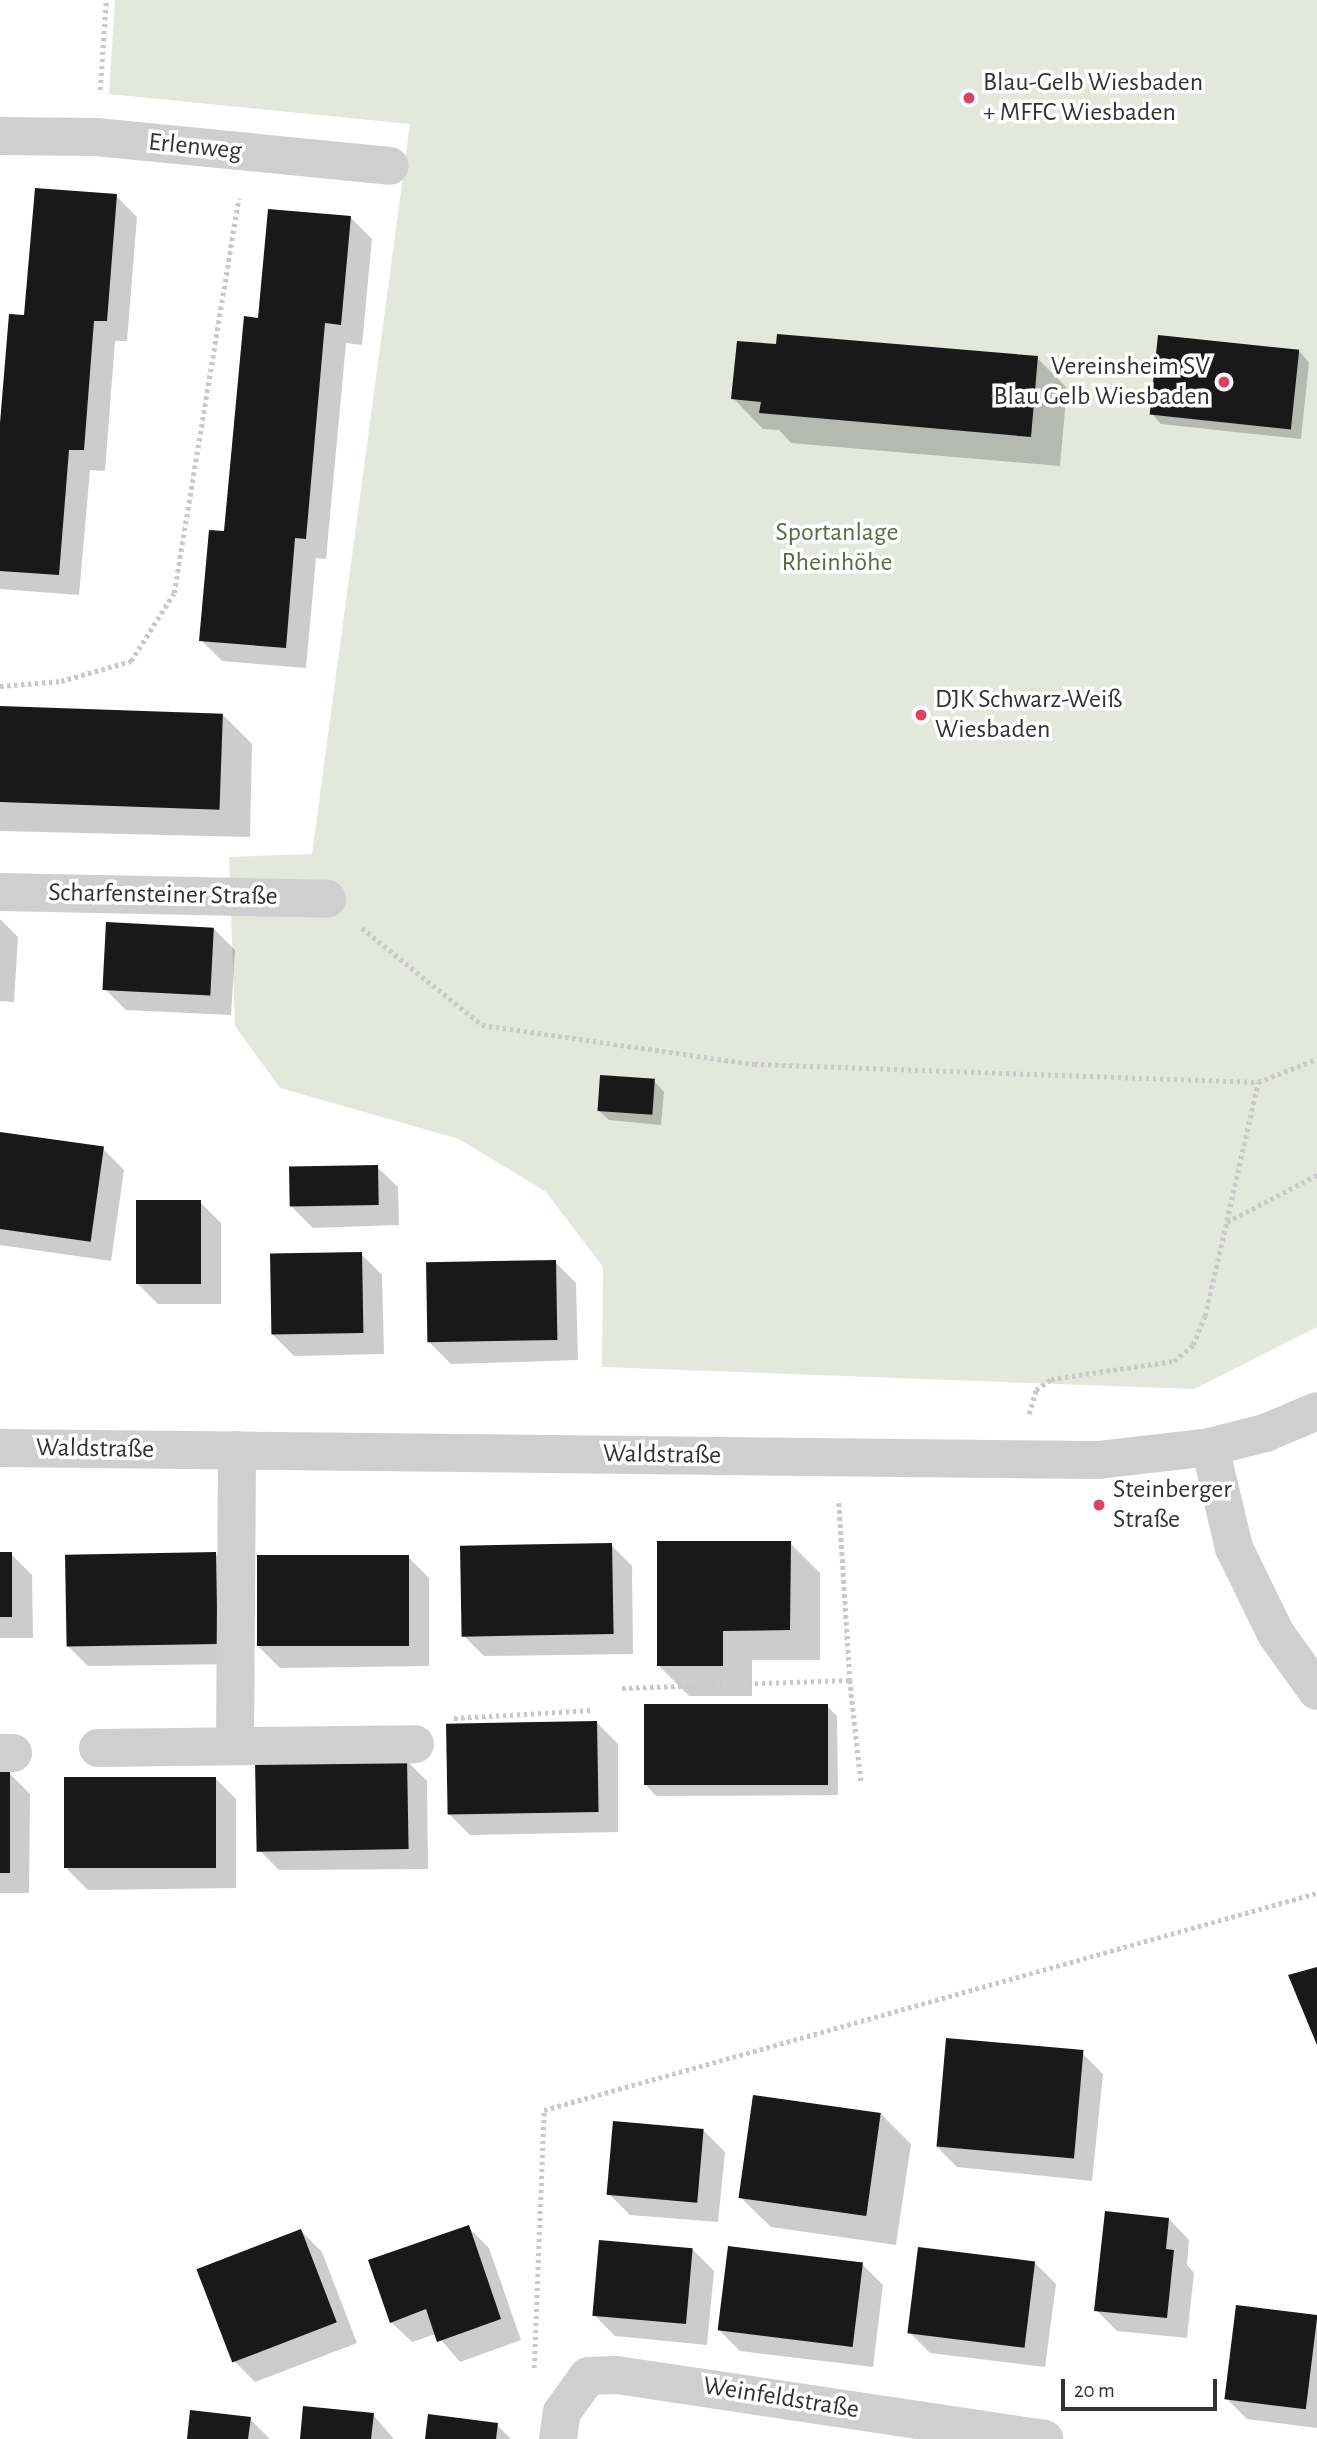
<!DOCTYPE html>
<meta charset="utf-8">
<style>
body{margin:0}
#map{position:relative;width:1317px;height:2439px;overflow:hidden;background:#fff;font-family:"Alegreya Sans",sans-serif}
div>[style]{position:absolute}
.green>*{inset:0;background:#e4e8dc}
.shadow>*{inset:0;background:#0003}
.building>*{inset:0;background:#191919;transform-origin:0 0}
.path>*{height:4.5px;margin-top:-2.25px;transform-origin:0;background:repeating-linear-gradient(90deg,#c9c9c9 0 3.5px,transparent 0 7px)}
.minor>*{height:38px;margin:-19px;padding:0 19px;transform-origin:19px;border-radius:19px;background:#cfcfcf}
.dots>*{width:19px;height:19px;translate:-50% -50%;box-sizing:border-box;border:4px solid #fff;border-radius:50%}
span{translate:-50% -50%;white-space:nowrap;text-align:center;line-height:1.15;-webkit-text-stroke:7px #fff;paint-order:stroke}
.poi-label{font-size:26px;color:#323232}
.left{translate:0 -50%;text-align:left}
.right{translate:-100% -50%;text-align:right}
.street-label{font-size:26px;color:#323232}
.park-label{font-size:26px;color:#5b6b42}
.scale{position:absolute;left:1061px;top:2379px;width:156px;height:32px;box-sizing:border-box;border:4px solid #323232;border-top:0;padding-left:9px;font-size:21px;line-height:24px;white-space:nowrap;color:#323232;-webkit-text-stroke:5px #fff;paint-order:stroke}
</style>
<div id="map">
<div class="green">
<i style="clip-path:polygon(115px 0,1317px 0,1317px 1327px,1194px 1389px,602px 1367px,603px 1267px,546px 1192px,459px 1139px,280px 1088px,235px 1026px,229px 857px,312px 854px,410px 124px,109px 94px)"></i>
</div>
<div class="shadow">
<i style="clip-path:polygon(116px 196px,137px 217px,127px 341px,115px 341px,105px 471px,90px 470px,79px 595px,0 589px,0 445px,26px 317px)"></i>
<i style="clip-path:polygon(351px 218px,372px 239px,362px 345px,346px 343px,326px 559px,316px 558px,306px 668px,222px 661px,201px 640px,225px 533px,260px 320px)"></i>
<i style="clip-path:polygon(1299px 351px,1309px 362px,1301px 439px,1161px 424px,1151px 413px)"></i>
<i style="clip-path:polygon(1037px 358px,1067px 388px,1060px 466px,791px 443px,779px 430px,763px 429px,733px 398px)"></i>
<i style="clip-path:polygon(0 708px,222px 714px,252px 744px,250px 837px,0 831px)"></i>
<i style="clip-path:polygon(0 919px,18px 937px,14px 1002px,0 1001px)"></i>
<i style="clip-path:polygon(214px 929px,235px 950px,231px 1015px,126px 1010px,105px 989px)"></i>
<i style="clip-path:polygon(654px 1081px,664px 1092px,661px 1125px,609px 1120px,598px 1110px)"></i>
<i style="clip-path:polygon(0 1134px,103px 1149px,124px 1170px,111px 1261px,0 1245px)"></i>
<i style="clip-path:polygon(377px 1167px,398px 1187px,399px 1225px,313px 1228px,292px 1207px)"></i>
<i style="clip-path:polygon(200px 1202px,221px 1223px,221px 1304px,158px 1304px,137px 1283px)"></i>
<i style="clip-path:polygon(361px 1254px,382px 1275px,384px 1354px,294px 1356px,273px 1335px)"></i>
<i style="clip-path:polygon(555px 1262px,576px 1283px,578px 1360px,451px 1364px,430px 1343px)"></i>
<i style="clip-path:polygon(790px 1543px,820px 1573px,820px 1660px,752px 1660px,752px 1696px,689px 1696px,659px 1666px)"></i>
<i style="clip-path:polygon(611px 1545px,632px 1566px,633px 1654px,484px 1656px,463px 1635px)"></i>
<i style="clip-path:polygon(0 1554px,11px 1554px,32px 1575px,33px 1638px,0 1638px)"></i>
<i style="clip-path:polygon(215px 1554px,236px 1575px,237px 1664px,88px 1666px,67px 1645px)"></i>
<i style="clip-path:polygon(408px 1557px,429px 1578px,429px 1666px,280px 1668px,259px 1647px)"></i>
<i style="clip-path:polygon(827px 1706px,837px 1716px,838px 1795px,656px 1796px,646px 1785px)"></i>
<i style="clip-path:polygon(597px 1723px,618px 1744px,618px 1832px,470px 1835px,449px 1814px)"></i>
<i style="clip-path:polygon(406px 1760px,427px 1781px,428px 1869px,279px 1870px,258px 1849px)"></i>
<i style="clip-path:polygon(0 1773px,9px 1773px,30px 1794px,29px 1893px,0 1893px)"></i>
<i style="clip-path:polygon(215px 1778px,236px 1799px,236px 1888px,88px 1890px,67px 1869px)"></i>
<i style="clip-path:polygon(1082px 2053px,1103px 2074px,1092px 2181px,957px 2167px,936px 2146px)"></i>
<i style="clip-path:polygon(881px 2114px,911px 2144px,896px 2245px,771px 2227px,740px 2197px)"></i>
<i style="clip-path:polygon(704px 2131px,725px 2152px,718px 2222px,630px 2215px,609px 2194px)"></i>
<i style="clip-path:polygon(1169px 2219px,1189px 2240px,1187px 2265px,1194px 2273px,1187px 2338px,1117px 2331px,1096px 2310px)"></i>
<i style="clip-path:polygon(468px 2227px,489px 2248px,521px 2340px,460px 2362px,436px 2334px,412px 2342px,391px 2322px)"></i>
<i style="clip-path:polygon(301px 2231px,322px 2252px,357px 2343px,255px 2382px,234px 2361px)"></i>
<i style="clip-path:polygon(693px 2250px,714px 2271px,707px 2345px,615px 2336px,594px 2315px)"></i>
<i style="clip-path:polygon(1035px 2263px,1056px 2284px,1045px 2367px,930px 2353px,909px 2332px)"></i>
<i style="clip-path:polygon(862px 2264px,883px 2285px,873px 2367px,740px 2351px,719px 2330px)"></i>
<i style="clip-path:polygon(1317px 2316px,1317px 2428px,1247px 2419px,1226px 2398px)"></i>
<i style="clip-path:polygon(373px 2415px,394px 2439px,302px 2439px)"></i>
<i style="clip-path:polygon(250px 2419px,270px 2439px,189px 2439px)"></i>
<i style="clip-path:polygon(497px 2425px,511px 2439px,426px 2439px)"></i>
</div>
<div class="building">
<i style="clip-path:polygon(35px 188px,117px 194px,107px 321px,94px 321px,84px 450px,69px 450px,59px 575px,0 571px,0 423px,9px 314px,24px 315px)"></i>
<i style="clip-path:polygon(268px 209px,351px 216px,341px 325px,325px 323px,306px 539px,295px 538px,286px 648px,199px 641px,209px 530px,224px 531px,244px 316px,258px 318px)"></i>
<i style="clip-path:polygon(777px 334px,1038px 356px,1031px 437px,759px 413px,761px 402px,731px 399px,737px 341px,776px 344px)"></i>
<i style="left:1158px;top:335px;width:142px;height:80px;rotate:6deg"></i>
<i style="left:0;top:706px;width:223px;height:96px;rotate:2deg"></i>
<i style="left:106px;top:922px;width:108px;height:68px;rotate:3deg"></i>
<i style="left:600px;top:1075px;width:55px;height:36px;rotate:4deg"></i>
<i style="left:0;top:1132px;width:105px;height:96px;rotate:8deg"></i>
<i style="left:378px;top:1165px;width:40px;height:89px;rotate:89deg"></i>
<i style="left:136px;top:1200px;width:65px;height:84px"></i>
<i style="left:362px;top:1252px;width:81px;height:92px;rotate:89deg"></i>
<i style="left:556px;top:1260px;width:80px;height:130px;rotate:89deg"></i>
<i style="clip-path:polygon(657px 1541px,791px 1541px,790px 1630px,723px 1631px,723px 1666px,657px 1666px)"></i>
<i style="left:612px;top:1543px;width:91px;height:152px;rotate:89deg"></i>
<i style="left:12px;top:1552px;width:65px;height:12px;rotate:90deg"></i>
<i style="left:216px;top:1552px;width:92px;height:151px;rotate:89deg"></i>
<i style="left:409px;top:1555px;width:91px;height:152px;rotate:90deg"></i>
<i style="left:828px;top:1704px;width:81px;height:184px;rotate:90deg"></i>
<i style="left:597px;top:1721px;width:91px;height:151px;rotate:89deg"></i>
<i style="left:407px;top:1758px;width:91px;height:152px;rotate:89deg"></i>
<i style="left:0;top:1771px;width:10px;height:102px"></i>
<i style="left:216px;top:1777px;width:91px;height:152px;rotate:90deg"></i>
<i style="clip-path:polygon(1317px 1967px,1317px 2045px,1288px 1975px)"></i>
<i style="left:946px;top:2038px;width:138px;height:109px;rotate:5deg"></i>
<i style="left:753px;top:2095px;width:129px;height:104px;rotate:8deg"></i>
<i style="left:613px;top:2121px;width:91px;height:74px;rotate:5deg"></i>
<i style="clip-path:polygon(1105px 2211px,1169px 2218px,1166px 2249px,1174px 2250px,1167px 2318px,1094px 2311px)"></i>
<i style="clip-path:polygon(469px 2225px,501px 2319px,437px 2342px,426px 2309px,390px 2323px,368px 2260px)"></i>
<i style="left:301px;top:2229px;width:100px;height:112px;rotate:69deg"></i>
<i style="left:599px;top:2240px;width:94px;height:76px;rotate:5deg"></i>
<i style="left:728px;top:2246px;width:136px;height:85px;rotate:7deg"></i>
<i style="left:918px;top:2247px;width:118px;height:87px;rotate:7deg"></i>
<i style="left:1236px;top:2305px;width:82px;height:95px;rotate:7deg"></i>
<i style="clip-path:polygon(303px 2406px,374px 2413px,371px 2439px,300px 2439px)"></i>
<i style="clip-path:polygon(190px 2410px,251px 2417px,248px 2439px,187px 2439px)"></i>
<i style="clip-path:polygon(428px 2414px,498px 2423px,496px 2439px,425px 2439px)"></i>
</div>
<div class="path">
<i style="left:100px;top:90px;width:90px;rotate:-86.2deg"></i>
<i style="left:0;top:686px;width:61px;rotate:-4.7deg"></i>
<i style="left:61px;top:681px;width:73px;rotate:-15.9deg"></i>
<i style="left:131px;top:661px;width:80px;rotate:-57.7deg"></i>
<i style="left:174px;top:593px;width:400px;rotate:-80.7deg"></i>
<i style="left:362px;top:928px;width:154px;rotate:38.9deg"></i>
<i style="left:482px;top:1025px;width:275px;rotate:8.2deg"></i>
<i style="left:754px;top:1064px;width:504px;rotate:2.05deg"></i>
<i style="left:1258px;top:1082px;width:63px;rotate:-21.3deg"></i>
<i style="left:1227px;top:1222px;width:102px;rotate:-27.6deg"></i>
<i style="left:1029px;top:1414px;width:25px;rotate:-74deg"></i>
<i style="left:1036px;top:1390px;width:19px;rotate:-36deg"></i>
<i style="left:1051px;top:1379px;width:124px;rotate:-8.3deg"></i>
<i style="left:1174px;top:1361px;width:25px;rotate:-40deg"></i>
<i style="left:1193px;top:1345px;width:31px;rotate:-68deg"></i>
<i style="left:1205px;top:1316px;width:240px;rotate:-77.2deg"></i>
<i style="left:839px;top:1503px;width:177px;rotate:86.4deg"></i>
<i style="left:622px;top:1688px;width:228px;rotate:-2deg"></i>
<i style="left:850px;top:1680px;width:102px;rotate:83.8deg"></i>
<i style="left:454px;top:1718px;width:138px;rotate:-3.3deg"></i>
<i style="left:534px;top:2368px;width:258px;rotate:-87.8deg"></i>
<i style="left:544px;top:2110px;width:803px;rotate:-15.68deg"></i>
</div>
<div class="minor">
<i style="left:0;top:136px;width:96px;rotate:0.6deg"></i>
<i style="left:96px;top:137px;width:295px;rotate:5.6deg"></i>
<i style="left:0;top:892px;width:327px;rotate:1.2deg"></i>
<i style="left:1210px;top:1447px;width:104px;rotate:76.6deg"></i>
<i style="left:1234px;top:1548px;width:96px;rotate:64deg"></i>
<i style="left:1276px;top:1634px;width:70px;rotate:54.3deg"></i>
<i style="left:0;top:1448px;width:1098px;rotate:0.63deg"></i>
<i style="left:1098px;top:1460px;width:113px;rotate:-6.6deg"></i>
<i style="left:1210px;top:1447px;width:57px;rotate:-14.3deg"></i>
<i style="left:1265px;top:1433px;width:56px;rotate:-22.9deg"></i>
<i style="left:235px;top:1745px;width:295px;rotate:-89.6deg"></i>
<i style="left:98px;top:1748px;width:317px;rotate:-0.7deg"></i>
<i style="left:0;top:1753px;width:13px"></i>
<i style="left:558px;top:2439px;width:27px;rotate:-82deg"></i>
<i style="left:562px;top:2412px;width:44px;rotate:-54.2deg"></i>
<i style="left:588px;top:2376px;width:29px;rotate:-2deg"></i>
<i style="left:617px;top:2375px;width:432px;rotate:8.5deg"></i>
</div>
<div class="dots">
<i style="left:969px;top:98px;background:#d94464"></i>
<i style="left:1224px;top:382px;background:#d94464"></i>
<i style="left:921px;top:715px;background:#d94464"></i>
<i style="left:1099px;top:1505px;background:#d94464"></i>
</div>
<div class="poi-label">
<span class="left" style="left:983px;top:98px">Blau-Gelb Wiesbaden<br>+ MFFC Wiesbaden</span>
<span class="right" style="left:1210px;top:382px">Vereinsheim SV<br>Blau Gelb Wiesbaden</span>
<span class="left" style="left:935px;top:715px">DJK Schwarz-Weiß<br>Wiesbaden</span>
<span class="left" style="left:1113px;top:1505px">Steinberger<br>Straße</span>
</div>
<div class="street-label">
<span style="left:195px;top:147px;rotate:6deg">Erlenweg</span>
<span style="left:163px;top:895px;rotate:1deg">Scharfensteiner Straße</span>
<span style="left:95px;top:1449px;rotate:1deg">Waldstraße</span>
<span style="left:662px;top:1455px;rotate:1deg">Waldstraße</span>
<span style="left:781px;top:2398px;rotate:9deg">Weinfeldstraße</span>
</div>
<div class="park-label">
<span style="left:837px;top:548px">Sportanlage<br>Rheinhöhe</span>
</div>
<div class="scale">20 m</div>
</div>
